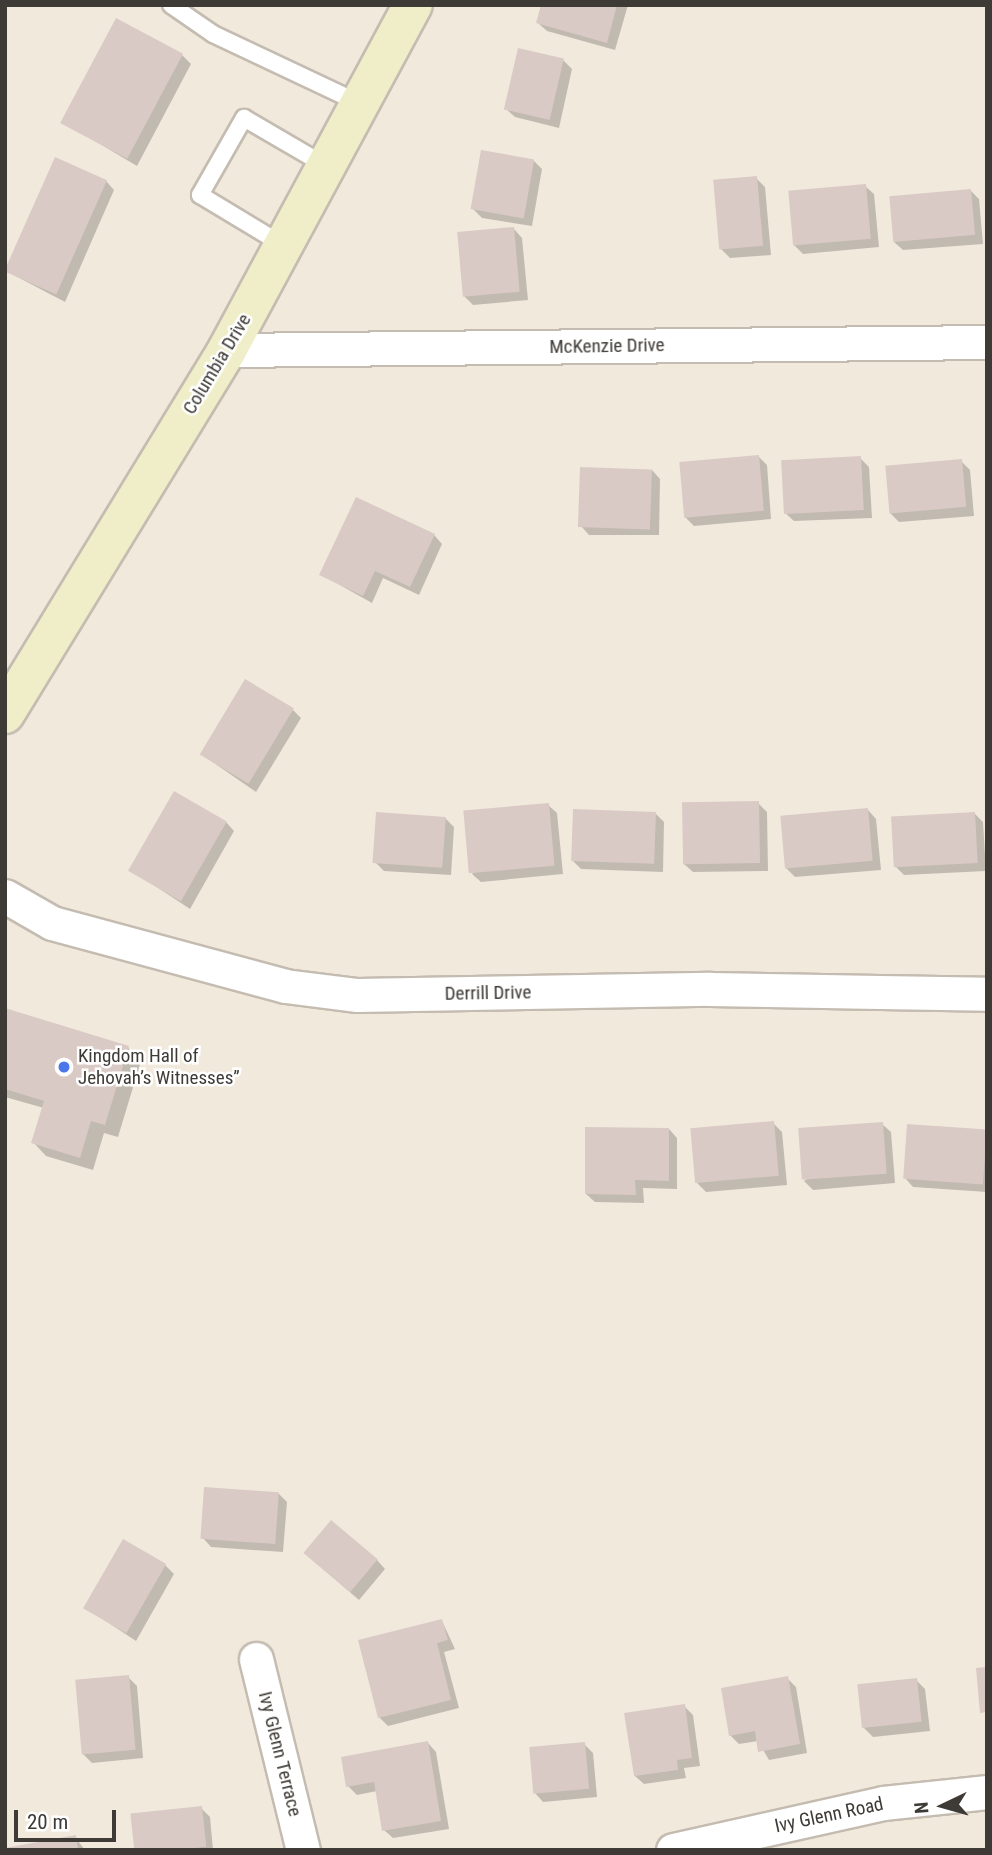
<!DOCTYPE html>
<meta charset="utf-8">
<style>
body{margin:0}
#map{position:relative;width:992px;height:1855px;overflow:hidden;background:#f2e9dd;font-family:"Roboto Condensed",sans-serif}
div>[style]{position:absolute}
.shadow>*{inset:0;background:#0003}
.building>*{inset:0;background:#dacac5;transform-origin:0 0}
.roads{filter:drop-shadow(2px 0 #c5bcb1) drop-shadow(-2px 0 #c5bcb1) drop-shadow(0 2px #c5bcb1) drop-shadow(0 -2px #c5bcb1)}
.lane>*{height:16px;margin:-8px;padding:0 8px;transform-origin:8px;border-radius:8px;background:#fff}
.street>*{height:33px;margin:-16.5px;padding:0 16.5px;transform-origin:16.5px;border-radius:16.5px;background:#fff}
.secondary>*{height:38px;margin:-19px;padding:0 19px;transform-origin:19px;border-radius:19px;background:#efeec9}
.dots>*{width:19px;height:19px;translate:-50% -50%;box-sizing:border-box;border:4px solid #fff;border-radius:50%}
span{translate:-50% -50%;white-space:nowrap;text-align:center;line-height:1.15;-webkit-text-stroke:5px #fff;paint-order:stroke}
.street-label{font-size:19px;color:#3e3a36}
.poi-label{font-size:19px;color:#3e3a36}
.left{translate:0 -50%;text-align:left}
.frame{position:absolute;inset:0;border:7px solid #3e3a36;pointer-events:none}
.north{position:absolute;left:908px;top:1771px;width:70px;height:70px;-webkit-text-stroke:5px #fff;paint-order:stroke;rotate:265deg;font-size:19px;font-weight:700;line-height:28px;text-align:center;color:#3e3a36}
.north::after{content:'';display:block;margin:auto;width:24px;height:32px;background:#3e3a36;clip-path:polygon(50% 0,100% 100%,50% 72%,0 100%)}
.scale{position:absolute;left:14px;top:1810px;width:102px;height:32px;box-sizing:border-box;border:4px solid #3e3a36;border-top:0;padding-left:9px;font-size:21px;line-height:24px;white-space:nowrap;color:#3e3a36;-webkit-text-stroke:5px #fff;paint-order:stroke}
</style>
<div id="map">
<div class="shadow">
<i style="clip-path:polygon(543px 5px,628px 5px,615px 50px,547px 31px,538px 23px)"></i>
<i style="clip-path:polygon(182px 55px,191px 64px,137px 166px,63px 122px)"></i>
<i style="clip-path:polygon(563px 60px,572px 69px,559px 128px,515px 117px,506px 109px)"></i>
<i style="clip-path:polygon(533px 160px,542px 169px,532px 226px,482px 218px,473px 209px)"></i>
<i style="clip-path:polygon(756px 178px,765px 187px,771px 255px,730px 258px,721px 249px)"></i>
<i style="clip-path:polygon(106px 181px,114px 190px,65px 302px,6px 271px)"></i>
<i style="clip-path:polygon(865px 186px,874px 194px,879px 247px,803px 254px,794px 245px)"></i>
<i style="clip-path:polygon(971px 191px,979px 199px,983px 244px,903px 250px,894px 242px)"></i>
<i style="clip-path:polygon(514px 229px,522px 238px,528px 300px,473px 305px,464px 296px)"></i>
<i style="clip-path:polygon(758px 456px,767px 465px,771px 519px,694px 526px,685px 517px)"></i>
<i style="clip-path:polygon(860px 458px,869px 467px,872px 518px,794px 521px,785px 513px)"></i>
<i style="clip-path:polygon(961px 461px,970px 470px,974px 516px,899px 522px,890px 513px)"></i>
<i style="clip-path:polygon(652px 470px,660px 479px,659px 535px,589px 535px,581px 526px)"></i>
<i style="clip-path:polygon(434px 535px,442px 544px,419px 595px,383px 578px,372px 603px,322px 575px)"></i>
<i style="clip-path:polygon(293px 710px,301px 718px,256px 792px,201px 754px)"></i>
<i style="clip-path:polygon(758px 803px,767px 812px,768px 871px,693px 872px,684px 864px)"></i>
<i style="clip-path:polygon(548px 805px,557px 813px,563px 874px,481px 882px,472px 874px)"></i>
<i style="clip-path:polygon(868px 810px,876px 819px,881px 870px,795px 877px,786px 868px)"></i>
<i style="clip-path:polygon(656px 814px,664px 822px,663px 872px,581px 869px,573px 861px)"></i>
<i style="clip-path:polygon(975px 814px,983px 822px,986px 871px,904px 875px,895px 866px)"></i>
<i style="clip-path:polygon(445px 818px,454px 827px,451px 875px,384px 871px,375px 862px)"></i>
<i style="clip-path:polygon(226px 822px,234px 831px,190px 909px,131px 870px)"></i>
<i style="clip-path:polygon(5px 1009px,128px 1048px,141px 1061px,118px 1137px,104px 1133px,93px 1170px,46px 1156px,33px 1142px,44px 1108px,5px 1097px)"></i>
<i style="clip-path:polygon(773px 1123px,782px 1132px,787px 1185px,706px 1192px,697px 1183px)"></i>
<i style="clip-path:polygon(882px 1124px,891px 1132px,895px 1183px,813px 1190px,804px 1181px)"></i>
<i style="clip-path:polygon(669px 1129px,677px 1138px,677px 1189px,643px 1188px,644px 1203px,595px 1202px,586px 1194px)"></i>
<i style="clip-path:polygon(987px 1131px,987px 1192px,913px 1187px,905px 1178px)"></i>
<i style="clip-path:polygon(278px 1493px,287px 1502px,283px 1552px,211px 1547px,203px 1538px)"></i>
<i style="clip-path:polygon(377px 1560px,385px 1569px,359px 1600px,315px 1562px)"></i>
<i style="clip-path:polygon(165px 1565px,174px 1574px,136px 1641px,86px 1608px)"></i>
<i style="clip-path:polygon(442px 1621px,455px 1649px,444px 1652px,459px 1708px,388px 1726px,379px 1717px)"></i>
<i style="clip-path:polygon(128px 1677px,137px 1686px,143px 1758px,92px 1763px,83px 1754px)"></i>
<i style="clip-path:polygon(787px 1678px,796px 1687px,807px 1753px,769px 1760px,758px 1741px,739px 1744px,730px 1735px)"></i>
<i style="clip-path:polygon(916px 1680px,925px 1689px,930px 1731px,873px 1737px,864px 1728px)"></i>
<i style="clip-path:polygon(684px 1706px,693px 1715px,700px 1766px,684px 1768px,686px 1778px,644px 1784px,635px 1776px)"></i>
<i style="clip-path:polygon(428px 1743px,436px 1752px,449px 1829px,393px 1838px,384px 1830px,377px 1791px,357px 1795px,348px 1786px)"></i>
<i style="clip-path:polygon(584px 1744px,593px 1753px,597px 1797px,543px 1802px,535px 1793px)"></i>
<i style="clip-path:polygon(201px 1808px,210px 1817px,213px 1850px,135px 1850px)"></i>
<i style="clip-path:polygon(75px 1837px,85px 1850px,10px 1850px)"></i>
</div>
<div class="building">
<i style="clip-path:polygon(541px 5px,617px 5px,607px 43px,536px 23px)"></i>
<i style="left:116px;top:18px;width:76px;height:119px;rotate:28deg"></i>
<i style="left:518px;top:48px;width:47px;height:63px;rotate:13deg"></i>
<i style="left:481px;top:150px;width:54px;height:60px;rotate:10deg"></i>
<i style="left:55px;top:157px;width:57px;height:125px;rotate:24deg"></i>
<i style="left:757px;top:176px;width:70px;height:44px;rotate:85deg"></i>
<i style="left:866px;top:184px;width:55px;height:78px;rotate:85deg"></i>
<i style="left:971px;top:189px;width:46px;height:82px;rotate:85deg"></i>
<i style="left:514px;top:227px;width:65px;height:57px;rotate:85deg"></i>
<i style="left:759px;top:455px;width:56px;height:80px;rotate:85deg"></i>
<i style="left:861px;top:456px;width:54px;height:80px;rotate:87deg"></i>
<i style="left:962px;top:459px;width:48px;height:77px;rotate:85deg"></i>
<i style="left:580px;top:467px;width:72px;height:60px;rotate:2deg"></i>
<i style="clip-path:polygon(356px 497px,435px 534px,410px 587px,375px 571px,363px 596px,319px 575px)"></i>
<i style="left:245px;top:679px;width:57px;height:88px;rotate:31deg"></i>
<i style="left:174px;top:791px;width:61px;height:92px;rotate:30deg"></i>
<i style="left:759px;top:801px;width:62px;height:77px;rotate:89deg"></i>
<i style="left:549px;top:803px;width:63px;height:86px;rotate:85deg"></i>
<i style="left:868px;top:808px;width:53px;height:88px;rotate:85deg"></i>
<i style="left:573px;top:809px;width:83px;height:52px;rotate:2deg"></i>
<i style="left:376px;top:812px;width:70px;height:51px;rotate:4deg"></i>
<i style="left:975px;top:812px;width:51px;height:84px;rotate:87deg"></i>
<i style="clip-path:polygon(5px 1008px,129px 1046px,105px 1125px,91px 1121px,80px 1158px,31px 1143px,44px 1101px,5px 1089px)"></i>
<i style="left:774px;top:1121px;width:55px;height:84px;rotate:85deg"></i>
<i style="left:883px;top:1122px;width:52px;height:85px;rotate:86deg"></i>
<i style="left:907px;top:1124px;width:80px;height:55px;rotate:4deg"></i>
<i style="clip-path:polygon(585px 1127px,669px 1128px,669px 1181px,635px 1180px,636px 1195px,585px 1194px)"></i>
<i style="left:204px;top:1487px;width:75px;height:52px;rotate:4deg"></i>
<i style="left:331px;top:1520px;width:61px;height:43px;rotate:40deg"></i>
<i style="left:123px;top:1539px;width:50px;height:80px;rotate:30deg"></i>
<i style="clip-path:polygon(442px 1619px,448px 1640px,437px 1643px,451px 1700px,378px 1718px,358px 1640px)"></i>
<i style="clip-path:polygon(987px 1667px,987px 1712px,980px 1713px,976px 1668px)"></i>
<i style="left:129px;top:1675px;width:75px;height:54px;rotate:85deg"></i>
<i style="clip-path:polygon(788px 1676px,800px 1744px,758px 1752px,755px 1731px,729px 1736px,721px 1688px)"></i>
<i style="left:917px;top:1678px;width:44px;height:60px;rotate:84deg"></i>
<i style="clip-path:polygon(685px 1704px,692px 1758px,677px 1760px,678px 1770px,634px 1776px,624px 1713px)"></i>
<i style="clip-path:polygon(428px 1741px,441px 1821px,382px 1831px,374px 1782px,346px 1787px,341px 1757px)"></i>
<i style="left:585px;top:1742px;width:47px;height:56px;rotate:85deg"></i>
<i style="left:202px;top:1806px;width:41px;height:72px;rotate:84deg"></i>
<i style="clip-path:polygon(76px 1835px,78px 1850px,5px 1850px,5px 1848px)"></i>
</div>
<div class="roads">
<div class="lane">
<i style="left:171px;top:5px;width:51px;rotate:34.6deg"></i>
<i style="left:213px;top:34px;width:164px;rotate:25.3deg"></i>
<i style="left:283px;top:245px;width:97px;rotate:-148.9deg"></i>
<i style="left:200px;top:195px;width:89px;rotate:-60.3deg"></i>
<i style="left:244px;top:118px;width:97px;rotate:30.3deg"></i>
</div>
<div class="street">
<i style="left:227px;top:350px;width:760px;rotate:-0.6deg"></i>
<i style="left:5px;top:896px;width:54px;rotate:29.9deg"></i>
<i style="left:52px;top:923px;width:241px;rotate:15.1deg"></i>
<i style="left:285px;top:986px;width:73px;rotate:7.1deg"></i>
<i style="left:357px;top:995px;width:353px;rotate:-1deg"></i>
<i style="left:710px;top:989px;width:277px;rotate:1deg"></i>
<i style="left:256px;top:1659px;width:197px;rotate:76.2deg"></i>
<i style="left:673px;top:1850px;width:215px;rotate:-12.6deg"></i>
<i style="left:883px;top:1803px;width:105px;rotate:-6deg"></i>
</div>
<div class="secondary">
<i style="left:5px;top:714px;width:426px;rotate:-58.6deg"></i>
<i style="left:227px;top:350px;width:392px;rotate:-61.7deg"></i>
</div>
</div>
<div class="dots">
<i style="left:64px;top:1067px;background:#4b77ea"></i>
</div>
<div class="street-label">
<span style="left:607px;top:346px;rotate:-1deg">McKenzie Drive</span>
<span style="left:217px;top:364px;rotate:-59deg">Columbia Drive</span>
<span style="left:488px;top:993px;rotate:-1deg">Derrill Drive</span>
<span style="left:280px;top:1754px;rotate:76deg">Ivy Glenn Terrace</span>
<span style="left:829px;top:1815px;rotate:-12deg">Ivy Glenn Road</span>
</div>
<div class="poi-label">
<span class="left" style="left:78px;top:1067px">Kingdom Hall of<br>Jehovah’s Witnesses”</span>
</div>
<div class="frame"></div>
<div class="north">N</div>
<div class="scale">20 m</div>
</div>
